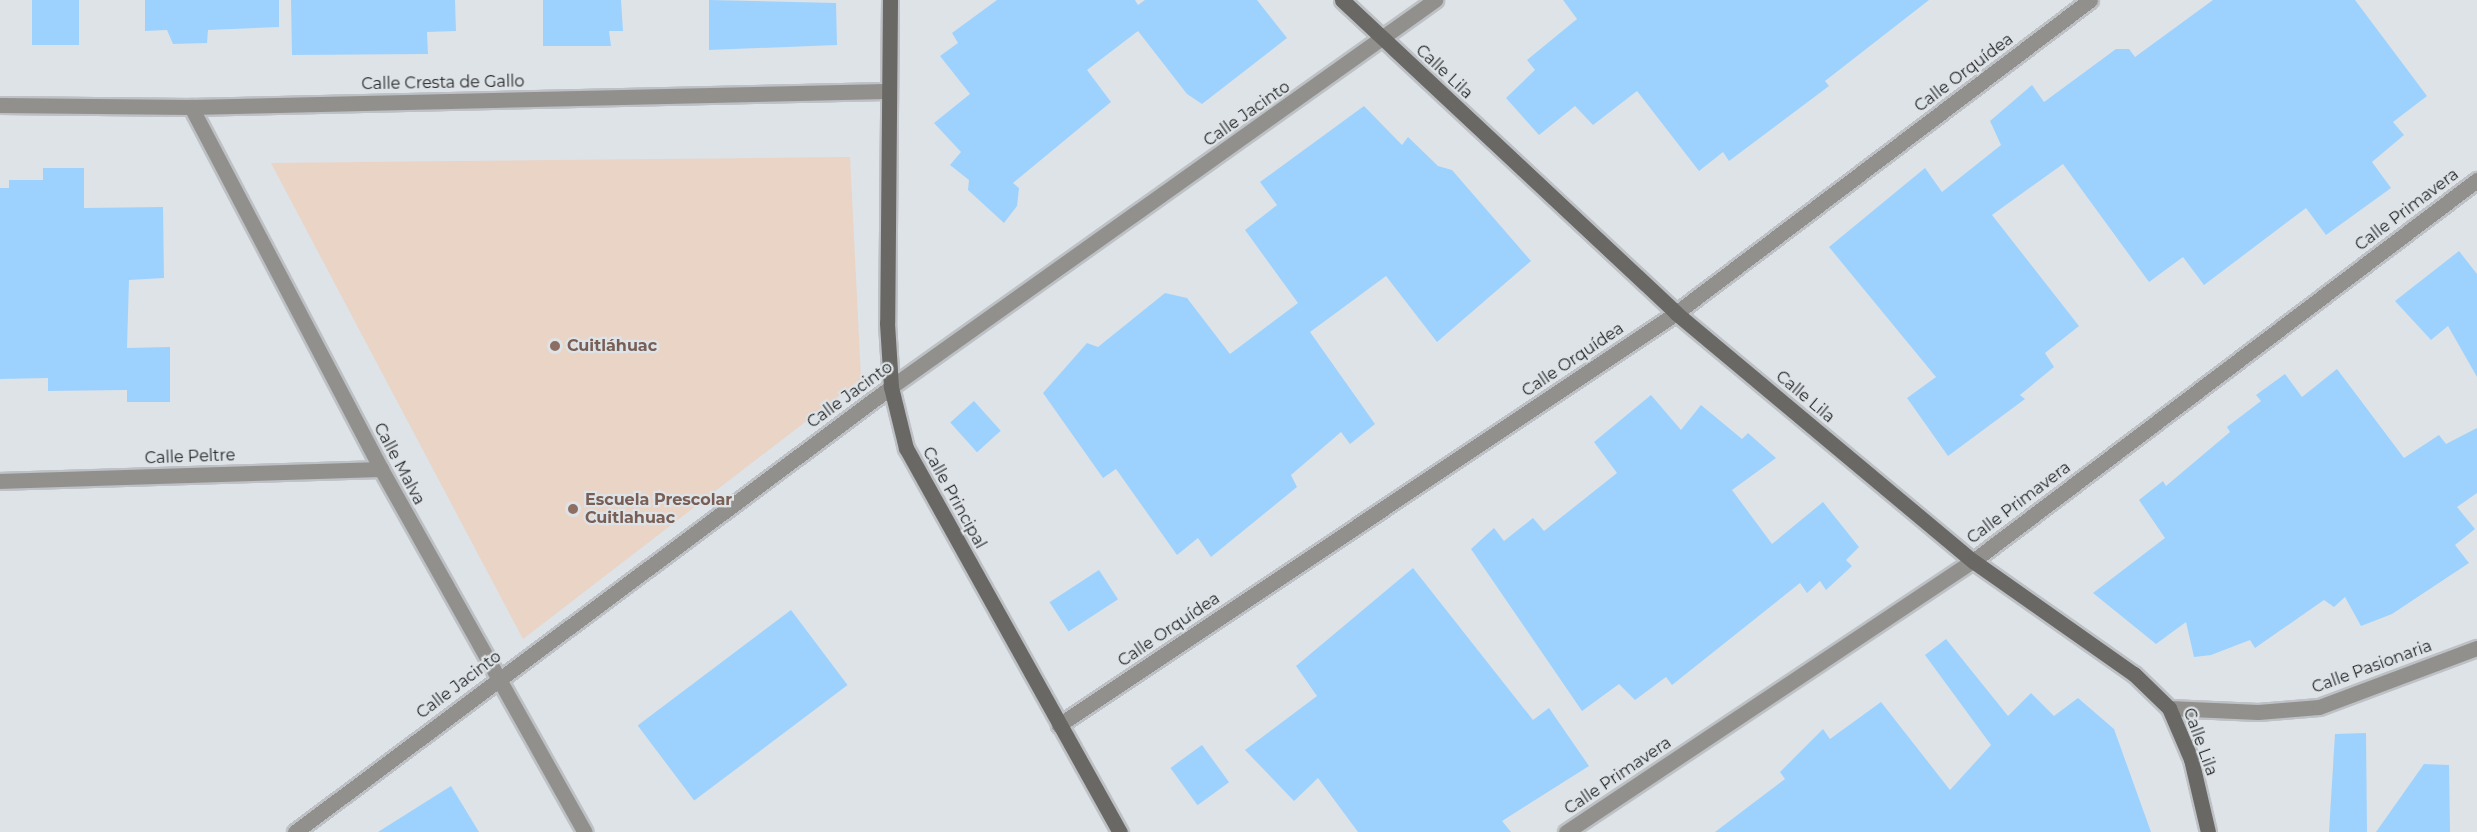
<!DOCTYPE html>
<meta charset="utf-8">
<style>
body{margin:0}
#map{position:relative;width:2477px;height:832px;overflow:hidden;background:#dee3e7;font-family:Montserrat,sans-serif}
div>[style]{position:absolute}
.education>*{inset:0;background:#e9d4c6}
.building>*{inset:0;background:#9ed2fe;transform-origin:0 0}
.roads{filter:drop-shadow(2px 0 #bdc1c5) drop-shadow(-2px 0 #bdc1c5) drop-shadow(0 2px #bdc1c5) drop-shadow(0 -2px #bdc1c5)}
.street>*{height:15px;margin:-7.5px;padding:0 7.5px;transform-origin:7.5px;border-radius:7.5px;background:#91908d}
.secondary>*{height:15px;margin:-7.5px;padding:0 7.5px;transform-origin:7.5px;border-radius:7.5px;background:#6a6865}
.dots>*{width:16px;height:16px;translate:-50% -50%;box-sizing:border-box;border:3px solid #dee3e7;border-radius:50%}
span{translate:-50% -50%;white-space:nowrap;text-align:center;line-height:1.15;-webkit-text-stroke:4.5px #dee3e7;paint-order:stroke}
.street-label{font-size:16px;color:#252728}
.education-label{font-size:16px;color:#785e54;font-weight:700}
.left{translate:0 -50%;text-align:left}
</style>
<div id="map">
<div class="education">
<i style="clip-path:polygon(850px 157px,861px 379px,523px 639px,271px 163px)"></i>
</div>
<div class="building">
<i style="left:32px;top:0;width:47px;height:45px"></i>
<i style="clip-path:polygon(145px 0,279px 0,279px 27px,208px 30px,207px 43px,173px 44px,167px 30px,145px 31px)"></i>
<i style="clip-path:polygon(291px 0,455px 0,456px 31px,427px 32px,428px 54px,292px 55px)"></i>
<i style="clip-path:polygon(543px 0,621px 0,623px 31px,609px 31px,611px 46px,543px 46px)"></i>
<i style="clip-path:polygon(709px 0,836px 3px,837px 45px,709px 50px)"></i>
<i style="clip-path:polygon(997px 0,1135px 0,1138px 5px,1145px 0,1257px 0,1287px 38px,1202px 104px,1187px 94px,1138px 31px,1087px 70px,1111px 102px,1013px 183px,1019px 188px,1017px 206px,1004px 223px,968px 190px,969px 180px,950px 165px,961px 152px,934px 123px,970px 94px,940px 56px,958px 43px,952px 33px)"></i>
<i style="clip-path:polygon(1563px 0,1929px 0,1825px 81px,1829px 86px,1729px 161px,1723px 152px,1699px 171px,1637px 91px,1593px 125px,1575px 106px,1539px 135px,1506px 98px,1535px 70px,1527px 60px,1577px 19px)"></i>
<i style="clip-path:polygon(2213px 0,2355px 0,2427px 96px,2393px 122px,2404px 135px,2372px 162px,2391px 188px,2326px 235px,2306px 208px,2204px 285px,2183px 257px,2149px 282px,2063px 164px,1992px 215px,2079px 326px,2045px 353px,2054px 367px,2020px 395px,2025px 399px,1948px 456px,1907px 398px,1936px 377px,1829px 247px,1925px 168px,1942px 192px,2001px 145px,1990px 121px,2032px 85px,2044px 102px,2116px 49px,2129px 49px,2135px 57px)"></i>
<i style="clip-path:polygon(1364px 106px,1402px 145px,1408px 137px,1438px 166px,1452px 170px,1531px 261px,1437px 342px,1386px 276px,1310px 332px,1375px 424px,1350px 444px,1341px 432px,1291px 475px,1297px 487px,1211px 557px,1198px 538px,1177px 555px,1116px 469px,1103px 478px,1043px 393px,1087px 343px,1098px 347px,1165px 293px,1187px 298px,1230px 354px,1298px 303px,1245px 230px,1277px 205px,1260px 182px)"></i>
<i style="clip-path:polygon(43px 168px,84px 168px,84px 208px,163px 207px,164px 278px,129px 280px,127px 348px,170px 347px,170px 402px,127px 402px,127px 390px,48px 391px,48px 378px,0 379px,0 188px,9px 188px,9px 180px,43px 180px)"></i>
<i style="clip-path:polygon(2459px 251px,2477px 274px,2477px 377px,2448px 326px,2431px 340px,2395px 301px)"></i>
<i style="clip-path:polygon(2337px 369px,2404px 458px,2439px 435px,2446px 444px,2477px 428px,2477px 493px,2457px 507px,2475px 529px,2455px 545px,2469px 563px,2392px 614px,2361px 626px,2345px 597px,2334px 607px,2324px 600px,2255px 648px,2250px 640px,2211px 655px,2194px 657px,2186px 622px,2156px 644px,2093px 593px,2165px 538px,2139px 500px,2163px 481px,2166px 486px,2230px 432px,2227px 427px,2261px 401px,2256px 395px,2285px 374px,2302px 397px)"></i>
<i style="clip-path:polygon(1651px 395px,1681px 430px,1701px 405px,1742px 439px,1748px 433px,1776px 458px,1732px 490px,1772px 544px,1823px 502px,1859px 547px,1846px 560px,1852px 566px,1826px 590px,1820px 581px,1807px 593px,1800px 583px,1672px 685px,1666px 677px,1635px 700px,1619px 684px,1582px 711px,1471px 549px,1494px 528px,1504px 541px,1533px 518px,1544px 531px,1617px 473px,1594px 442px)"></i>
<i style="left:974px;top:401px;width:40px;height:32px;rotate:48deg"></i>
<i style="clip-path:polygon(1413px 568px,1533px 720px,1549px 708px,1589px 766px,1502px 821px,1511px 832px,1358px 832px,1318px 778px,1294px 801px,1245px 750px,1317px 696px,1296px 666px)"></i>
<i style="left:1099px;top:570px;width:35px;height:59px;rotate:57deg"></i>
<i style="left:791px;top:610px;width:94px;height:192px;rotate:53deg"></i>
<i style="clip-path:polygon(1946px 639px,2008px 716px,2031px 693px,2054px 716px,2078px 698px,2114px 729px,2151px 832px,1715px 832px,1785px 779px,1780px 772px,1823px 729px,1830px 739px,1881px 702px,1950px 790px,1991px 745px,1925px 655px)"></i>
<i style="clip-path:polygon(2366px 733px,2367px 832px,2329px 832px,2335px 734px)"></i>
<i style="left:1202px;top:745px;width:46px;height:39px;rotate:54deg"></i>
<i style="clip-path:polygon(2424px 764px,2449px 765px,2450px 832px,2376px 832px)"></i>
<i style="clip-path:polygon(451px 786px,479px 832px,378px 832px)"></i>
</div>
<div class="roads">
<div class="street">
<i style="left:0;top:105px;width:191px;rotate:0.6deg"></i>
<i style="left:191px;top:107px;width:695px;rotate:-1.32deg"></i>
<i style="left:191px;top:107px;width:409px;rotate:62.3deg"></i>
<i style="left:381px;top:469px;width:416px;rotate:60.7deg"></i>
<i style="left:0;top:481px;width:381px;rotate:-1.8deg"></i>
<i style="left:2169px;top:708px;width:89px;rotate:2.6deg"></i>
<i style="left:2258px;top:712px;width:61px;rotate:-4.7deg"></i>
<i style="left:2319px;top:707px;width:169px;rotate:-20.5deg"></i>
<i style="left:1059px;top:725px;width:742px;rotate:-33.73deg"></i>
<i style="left:1676px;top:313px;width:519px;rotate:-37.09deg"></i>
<i style="left:295px;top:832px;width:744px;rotate:-36.75deg"></i>
<i style="left:891px;top:387px;width:668px;rotate:-35.43deg"></i>
<i style="left:1566px;top:832px;width:489px;rotate:-33.7deg"></i>
<i style="left:1973px;top:561px;width:632px;rotate:-37.09deg"></i>
</div>
<div class="secondary">
<i style="left:890px;top:0;width:323px;rotate:90.5deg"></i>
<i style="left:887px;top:323px;width:64px;rotate:86.4deg"></i>
<i style="left:891px;top:387px;width:63px;rotate:76.2deg"></i>
<i style="left:906px;top:448px;width:440px;rotate:60.9deg"></i>
<i style="left:1342px;top:0;width:458px;rotate:43.1deg"></i>
<i style="left:1676px;top:313px;width:387px;rotate:39.9deg"></i>
<i style="left:1973px;top:561px;width:197px;rotate:35.1deg"></i>
<i style="left:2134px;top:674px;width:49px;rotate:44.2deg"></i>
<i style="left:2169px;top:708px;width:56px;rotate:66.7deg"></i>
<i style="left:2191px;top:759px;width:75px;rotate:76.9deg"></i>
</div>
</div>
<div class="dots">
<i style="left:555px;top:346px;background:#8d6e63"></i>
<i style="left:573px;top:509px;background:#8d6e63"></i>
</div>
<div class="street-label">
<span style="left:1444px;top:72px;rotate:43deg">Calle Lila</span>
<span style="left:1964px;top:73px;rotate:-37deg">Calle Orquídea</span>
<span style="left:443px;top:83px;rotate:-1deg">Calle Cresta de Gallo</span>
<span style="left:1247px;top:114px;rotate:-35deg">Calle Jacinto</span>
<span style="left:2407px;top:210px;rotate:-37deg">Calle Primavera</span>
<span style="left:1573px;top:360px;rotate:-34deg">Calle Orquídea</span>
<span style="left:850px;top:395px;rotate:-36deg">Calle Jacinto</span>
<span style="left:1805px;top:397px;rotate:40deg">Calle Lila</span>
<span style="left:190px;top:457px;rotate:-2deg">Calle Peltre</span>
<span style="left:399px;top:464px;rotate:62deg">Calle Malva</span>
<span style="left:954px;top:498px;rotate:61deg">Calle Principal</span>
<span style="left:2019px;top:503px;rotate:-37deg">Calle Primavera</span>
<span style="left:1169px;top:630px;rotate:-34deg">Calle Orquídea</span>
<span style="left:2372px;top:667px;rotate:-20deg">Calle Pasionaria</span>
<span style="left:459px;top:685px;rotate:-37deg">Calle Jacinto</span>
<span style="left:2200px;top:742px;rotate:70deg">Calle Lila</span>
<span style="left:1618px;top:776px;rotate:-34deg">Calle Primavera</span>
</div>
<div class="education-label">
<span class="left" style="left:567px;top:346px">Cuitláhuac</span>
<span class="left" style="left:585px;top:509px">Escuela Prescolar<br>Cuitlahuac</span>
</div>
</div>
